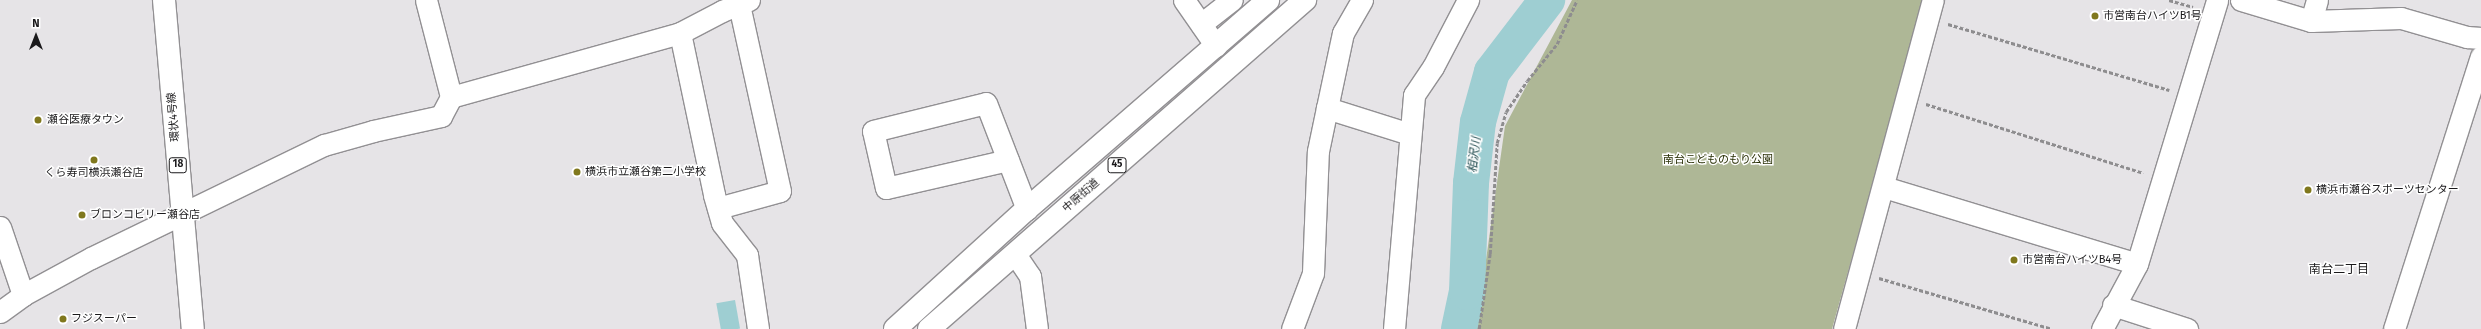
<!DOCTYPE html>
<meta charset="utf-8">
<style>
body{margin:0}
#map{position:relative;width:2481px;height:329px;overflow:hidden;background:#e6e4e7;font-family:"Fira Sans","Noto Sans JP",sans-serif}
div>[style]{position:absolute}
.green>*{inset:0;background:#aeb796}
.water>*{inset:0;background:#9eced2;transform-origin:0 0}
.river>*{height:36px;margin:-18px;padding:0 18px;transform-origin:18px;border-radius:18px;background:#9eced2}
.path>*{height:2.5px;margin-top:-1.25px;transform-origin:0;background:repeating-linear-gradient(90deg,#8e8d8f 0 4px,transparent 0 6px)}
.roads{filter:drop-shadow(1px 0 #929093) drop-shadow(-1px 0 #929093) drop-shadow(0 1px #929093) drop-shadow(0 -1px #929093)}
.minor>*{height:21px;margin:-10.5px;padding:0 10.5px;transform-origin:10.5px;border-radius:10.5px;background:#fff}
.major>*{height:22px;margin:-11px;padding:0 11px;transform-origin:11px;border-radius:11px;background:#fff}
.dots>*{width:11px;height:11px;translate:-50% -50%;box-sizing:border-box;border:2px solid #fff;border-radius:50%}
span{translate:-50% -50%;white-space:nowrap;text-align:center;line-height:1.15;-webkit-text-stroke:3px #fff;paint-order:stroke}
.shield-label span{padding:1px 3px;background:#fff;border:1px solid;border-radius:3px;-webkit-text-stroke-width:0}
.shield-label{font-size:10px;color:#1a191b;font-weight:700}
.poi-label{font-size:11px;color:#1a191b}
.left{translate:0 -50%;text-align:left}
.street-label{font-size:11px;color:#1a191b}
.park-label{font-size:11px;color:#282f04}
.water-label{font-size:12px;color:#123f43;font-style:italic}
.neighbourhood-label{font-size:12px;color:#1a191b}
.north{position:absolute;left:16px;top:16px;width:40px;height:40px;-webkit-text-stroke:3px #fff;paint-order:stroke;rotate:0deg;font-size:11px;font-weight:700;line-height:16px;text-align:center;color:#1a191b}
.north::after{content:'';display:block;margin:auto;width:14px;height:18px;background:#1a191b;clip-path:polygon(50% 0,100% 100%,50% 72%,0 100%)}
</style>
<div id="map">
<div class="green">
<i style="clip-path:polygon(1572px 0,1924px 0,1832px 329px,1466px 329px,1484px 274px,1505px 126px)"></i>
</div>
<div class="water">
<i style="left:735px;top:300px;width:29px;height:19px;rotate:80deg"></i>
</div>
<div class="river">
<i style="left:1459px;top:329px;width:38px;rotate:-78deg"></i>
<i style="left:1467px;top:292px;width:109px;rotate:-87.9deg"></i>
<i style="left:1471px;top:183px;width:61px;rotate:-83.5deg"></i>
<i style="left:1478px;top:122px;width:52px;rotate:-74.4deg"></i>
<i style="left:1492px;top:72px;width:91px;rotate:-52.6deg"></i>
</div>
<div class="path">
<i style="left:2169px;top:0;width:25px;rotate:16deg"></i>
<i style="left:1948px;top:24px;width:231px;rotate:16.6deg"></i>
<i style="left:1926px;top:104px;width:228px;rotate:17.6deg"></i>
<i style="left:1879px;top:278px;width:180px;rotate:16.4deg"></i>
<i style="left:1479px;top:329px;width:76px;rotate:-81.7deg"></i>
<i style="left:1490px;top:254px;width:111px;rotate:-86.4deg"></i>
<i style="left:1497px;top:143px;width:32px;rotate:-74deg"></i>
<i style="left:1506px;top:112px;width:37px;rotate:-56deg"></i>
<i style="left:1527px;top:81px;width:48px;rotate:-51deg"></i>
<i style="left:1557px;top:44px;width:48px;rotate:-65.6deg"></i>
</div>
<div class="roads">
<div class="minor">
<i style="left:426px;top:0;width:100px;rotate:75.5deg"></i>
<i style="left:451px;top:97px;width:238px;rotate:-15.6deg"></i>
<i style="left:680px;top:33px;width:47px;rotate:-27.6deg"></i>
<i style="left:722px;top:11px;width:29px;rotate:-22deg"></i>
<i style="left:1184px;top:0;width:56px;rotate:55.2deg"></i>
<i style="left:2241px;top:0;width:73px;rotate:16.7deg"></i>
<i style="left:2311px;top:21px;width:90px;rotate:-1.9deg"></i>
<i style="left:2401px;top:18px;width:69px;rotate:16.1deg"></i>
<i style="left:2467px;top:37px;width:14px;rotate:4deg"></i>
<i style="left:2311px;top:21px;width:22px;rotate:-74deg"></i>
<i style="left:1201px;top:24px;width:39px;rotate:-38deg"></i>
<i style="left:680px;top:33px;width:166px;rotate:78.1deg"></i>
<i style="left:714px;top:195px;width:29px;rotate:74deg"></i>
<i style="left:722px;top:223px;width:41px;rotate:52deg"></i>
<i style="left:747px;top:255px;width:75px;rotate:81.5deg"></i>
<i style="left:1327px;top:108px;width:87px;rotate:17.4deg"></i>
<i style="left:1008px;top:160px;width:125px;rotate:167.1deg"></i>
<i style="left:886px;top:188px;width:58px;rotate:-102.8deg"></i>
<i style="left:873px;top:131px;width:116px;rotate:-13.9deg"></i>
<i style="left:986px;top:103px;width:114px;rotate:68.9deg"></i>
<i style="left:1884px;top:187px;width:264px;rotate:16.9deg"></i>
<i style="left:718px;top:208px;width:64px;rotate:-15.3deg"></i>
<i style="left:780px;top:191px;width:191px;rotate:-102.4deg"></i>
<i style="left:0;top:227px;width:72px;rotate:71.3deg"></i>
<i style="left:1015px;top:254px;width:27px;rotate:56deg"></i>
<i style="left:1030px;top:276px;width:53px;rotate:82.5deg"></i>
<i style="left:2113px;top:305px;width:78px;rotate:18deg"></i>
<i style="left:0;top:312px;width:29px;rotate:-36deg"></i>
<i style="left:23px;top:295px;width:77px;rotate:-28.6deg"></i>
<i style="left:91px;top:258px;width:259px;rotate:-25.9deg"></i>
<i style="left:324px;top:145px;width:51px;rotate:-15.9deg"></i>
<i style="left:373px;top:131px;width:70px;rotate:-12.4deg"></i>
<i style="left:441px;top:116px;width:21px;rotate:-62deg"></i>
<i style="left:1292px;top:329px;width:60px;rotate:-69.4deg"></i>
<i style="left:1313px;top:273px;width:122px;rotate:-87.7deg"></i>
<i style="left:1318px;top:151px;width:44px;rotate:-78.2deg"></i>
<i style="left:1327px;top:108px;width:77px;rotate:-78deg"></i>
<i style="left:1343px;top:33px;width:38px;rotate:-60deg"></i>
<i style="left:1394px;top:329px;width:235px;rotate:-85.1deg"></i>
<i style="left:1414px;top:95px;width:34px;rotate:-56deg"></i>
<i style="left:1433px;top:67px;width:76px;rotate:-62.4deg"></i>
<i style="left:1844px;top:329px;width:341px;rotate:-74.9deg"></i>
<i style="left:2102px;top:329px;width:74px;rotate:-61.7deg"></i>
<i style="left:2137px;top:264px;width:276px;rotate:-73.1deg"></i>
<i style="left:2394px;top:329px;width:286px;rotate:-72.3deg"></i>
</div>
<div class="major">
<i style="left:164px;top:0;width:330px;rotate:85deg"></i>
<i style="left:895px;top:329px;width:178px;rotate:-42.3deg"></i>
<i style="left:1027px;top:209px;width:319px;rotate:-40.9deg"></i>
<i style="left:929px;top:329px;width:500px;rotate:-41.2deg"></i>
</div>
</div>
<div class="dots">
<i style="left:2095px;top:16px;background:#80781d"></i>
<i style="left:38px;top:120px;background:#80781d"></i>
<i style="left:94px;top:160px;background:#80781d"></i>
<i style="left:577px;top:172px;background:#80781d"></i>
<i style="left:2308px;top:190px;background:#80781d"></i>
<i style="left:82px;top:215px;background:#80781d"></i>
<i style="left:2014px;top:260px;background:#80781d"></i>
<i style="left:63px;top:319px;background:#80781d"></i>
</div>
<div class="shield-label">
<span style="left:178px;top:165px">18</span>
<span style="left:1117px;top:165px">45</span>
</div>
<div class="poi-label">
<span class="left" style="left:2103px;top:16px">市営南台ハイツB1号</span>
<span class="left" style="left:47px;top:120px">瀬谷医療タウン</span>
<span class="left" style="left:585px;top:172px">横浜市立瀬谷第二小学校</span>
<span style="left:94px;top:173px">くら寿司横浜瀬谷店</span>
<span class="left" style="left:2316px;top:190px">横浜市瀬谷スポーツセンター</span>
<span class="left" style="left:90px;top:215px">ブロンコビリー瀬谷店</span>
<span class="left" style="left:2022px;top:260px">市営南台ハイツB4号</span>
<span class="left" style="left:71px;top:319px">フジスーパー</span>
</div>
<div class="street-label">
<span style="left:174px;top:117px;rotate:-95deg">環状4号線</span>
<span style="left:1081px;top:196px;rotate:-41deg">中原街道</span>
</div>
<div class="park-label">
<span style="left:1718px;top:160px">南台こどものもり公園</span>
</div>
<div class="water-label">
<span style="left:1475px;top:155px;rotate:-83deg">相沢川</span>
</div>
<div class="neighbourhood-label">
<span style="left:2339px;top:270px">南台二丁目</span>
</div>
<div class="north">N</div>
</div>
